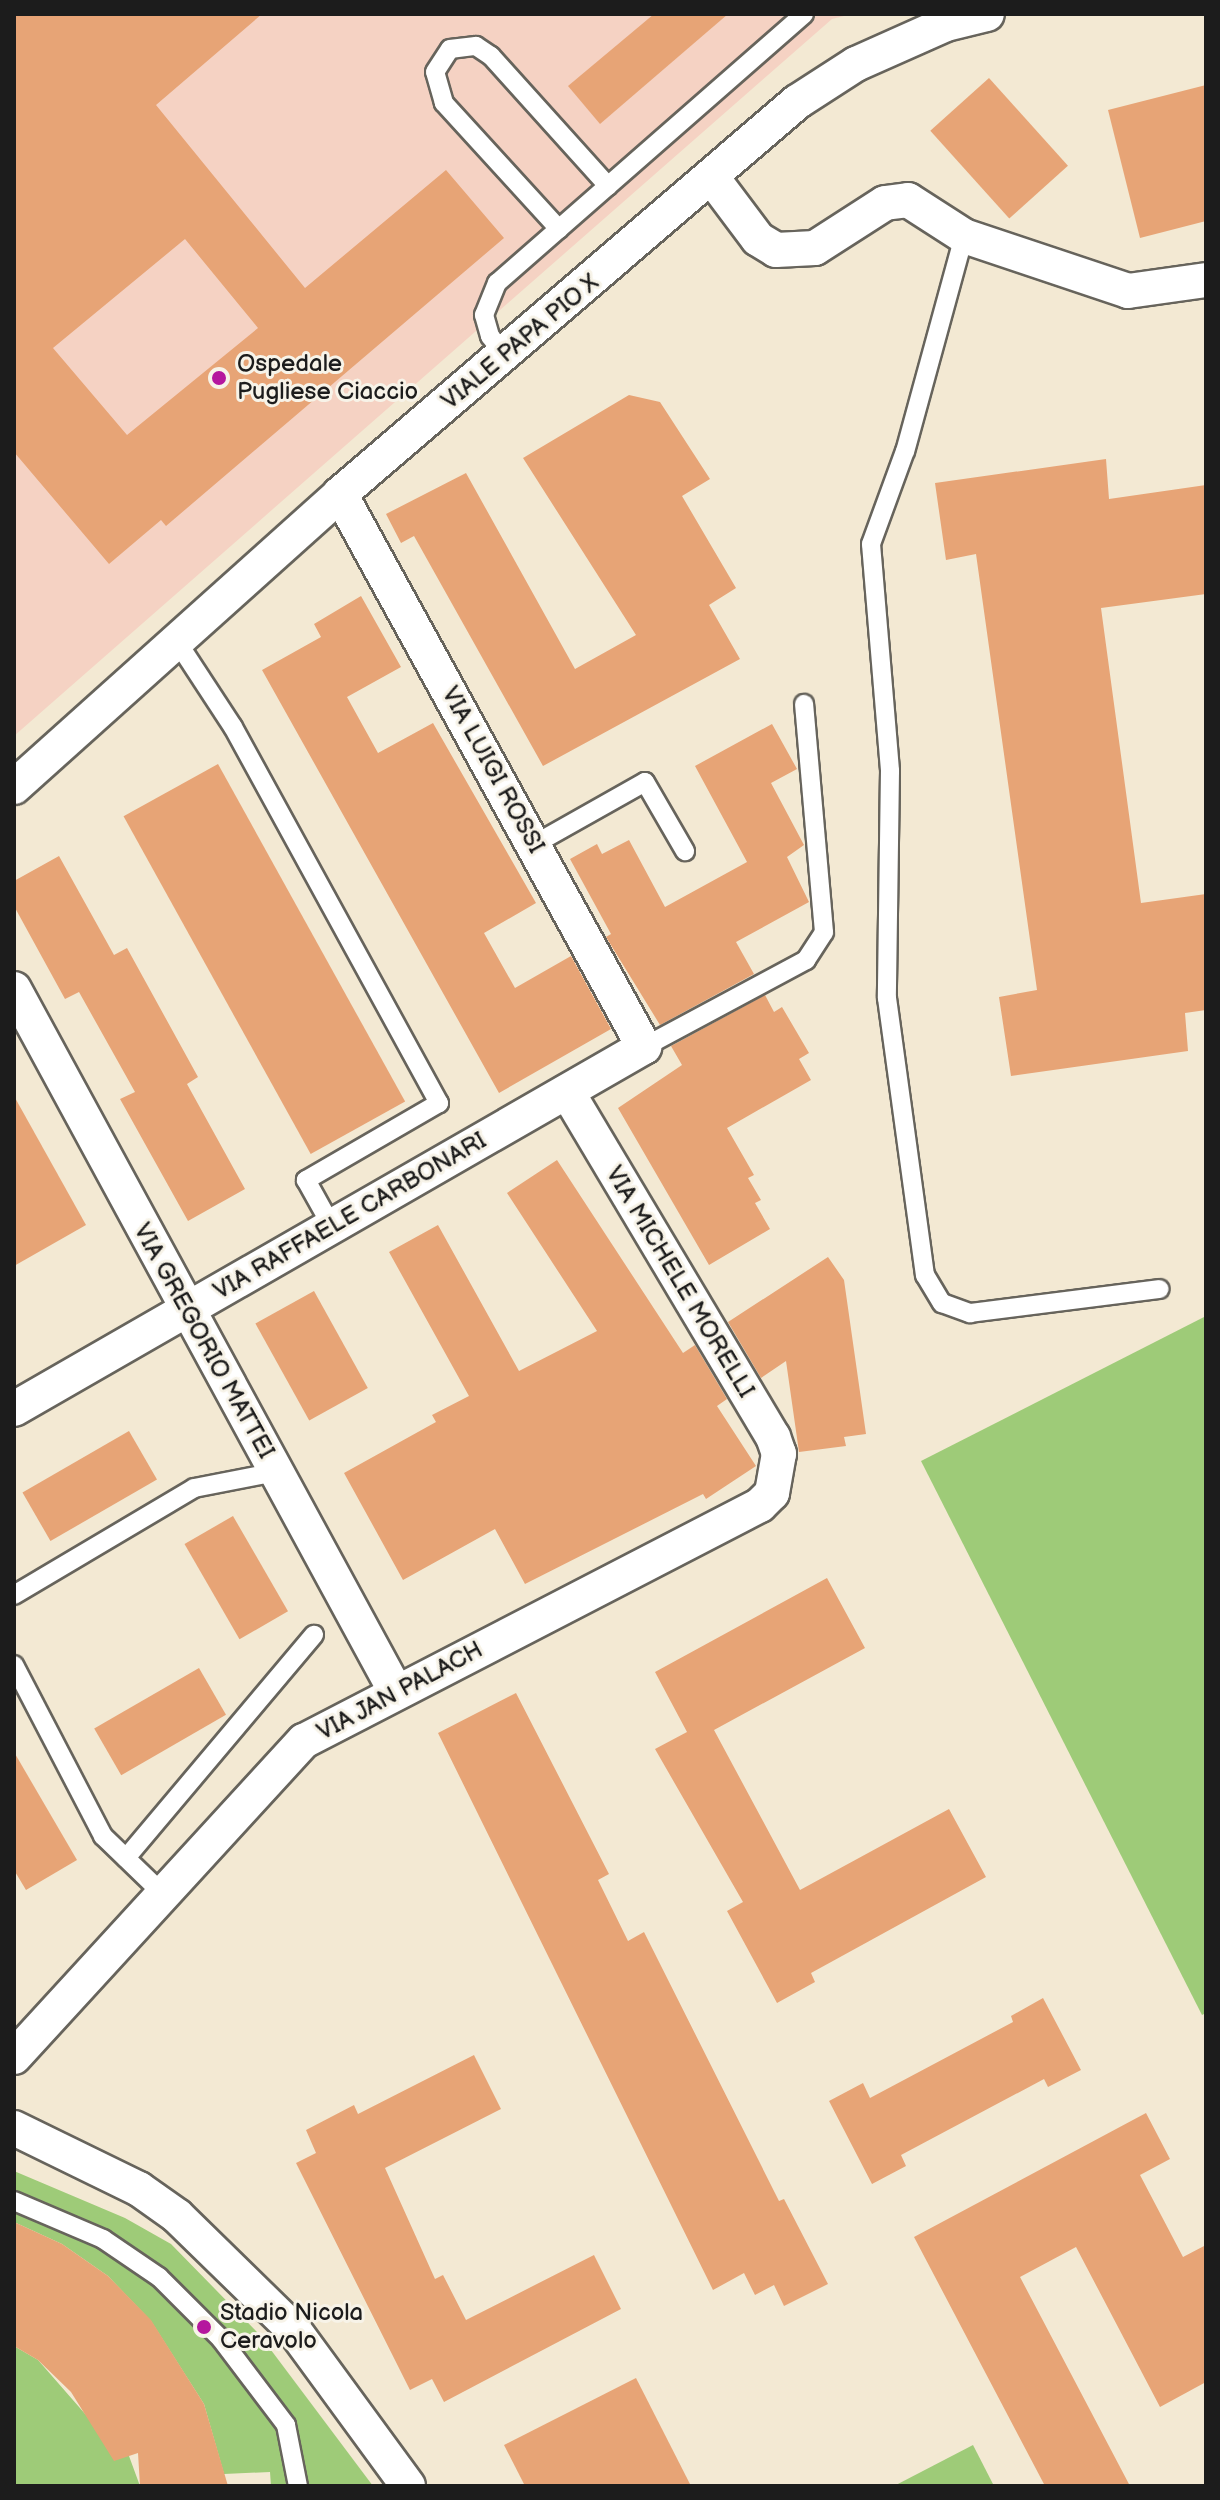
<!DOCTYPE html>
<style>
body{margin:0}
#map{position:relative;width:1220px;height:2500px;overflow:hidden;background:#f3e9d3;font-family:"Balsamiq Sans",sans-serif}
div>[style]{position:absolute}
.built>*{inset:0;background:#f5d2c3}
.green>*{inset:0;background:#9ecb78}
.building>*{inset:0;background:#e7a476;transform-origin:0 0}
.roads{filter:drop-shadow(2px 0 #67645c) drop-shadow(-2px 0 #67645c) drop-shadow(0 2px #67645c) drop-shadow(0 -2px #67645c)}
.lane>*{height:18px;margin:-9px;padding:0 9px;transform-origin:9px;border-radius:9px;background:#fff}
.street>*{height:34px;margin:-17px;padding:0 17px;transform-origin:17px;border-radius:17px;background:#fff}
.dots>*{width:22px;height:22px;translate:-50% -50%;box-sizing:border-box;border:4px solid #f7f3e8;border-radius:50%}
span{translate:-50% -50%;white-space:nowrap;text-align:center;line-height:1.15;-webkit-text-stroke:6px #f7f3e8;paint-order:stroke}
.street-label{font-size:24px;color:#1c1c1c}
.poi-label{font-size:24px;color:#1c1c1c}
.left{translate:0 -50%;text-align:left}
.frame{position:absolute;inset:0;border:16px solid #1c1c1c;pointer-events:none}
</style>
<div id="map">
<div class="built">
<i style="clip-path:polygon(14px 14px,852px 14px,832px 19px,14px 736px)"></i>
</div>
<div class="green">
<i style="clip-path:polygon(1206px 1316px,1206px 2013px,1202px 2015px,921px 1461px)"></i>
<i style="clip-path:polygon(14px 2171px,125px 2218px,171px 2244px,259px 2334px,373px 2486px,271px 2486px,270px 2472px,224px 2474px,204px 2404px,151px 2321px,108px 2276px,62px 2244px,14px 2222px)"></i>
<i style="clip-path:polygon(14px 2346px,38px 2360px,93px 2423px,129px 2456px,140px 2486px,14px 2486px)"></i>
<i style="clip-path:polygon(973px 2445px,994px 2486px,894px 2486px)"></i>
</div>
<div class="building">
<i style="clip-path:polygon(evenodd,14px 14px,262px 14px,156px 105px,305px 288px,446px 170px,504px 238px,166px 526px,161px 520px,109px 564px,14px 452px,14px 14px,185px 239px,258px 328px,127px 435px,53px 348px,185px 239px)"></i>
<i style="clip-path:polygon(654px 14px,728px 14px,600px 124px,568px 86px)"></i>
<i style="left:989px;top:78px;width:118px;height:79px;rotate:48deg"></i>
<i style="clip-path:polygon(1206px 85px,1206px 221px,1140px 238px,1108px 110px)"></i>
<i style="clip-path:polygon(629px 395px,660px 402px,710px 479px,682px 496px,736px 588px,709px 605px,740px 659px,543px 766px,414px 536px,401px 543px,386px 514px,466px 473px,575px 669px,636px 635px,523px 458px)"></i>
<i style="clip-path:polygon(1106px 459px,1109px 499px,1206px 485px,1206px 594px,1101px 608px,1141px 903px,1206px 894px,1206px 1010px,1185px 1013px,1188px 1051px,1011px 1076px,999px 997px,1037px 990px,976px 554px,946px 560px,935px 483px)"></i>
<i style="clip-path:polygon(361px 596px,401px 667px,347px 697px,378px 753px,433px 723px,536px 903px,484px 933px,515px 988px,571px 956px,611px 1029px,499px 1093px,262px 670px,321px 637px,314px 624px)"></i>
<i style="clip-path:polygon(772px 724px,797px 769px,771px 783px,804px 845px,787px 857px,809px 902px,736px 942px,754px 974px,660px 1025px,606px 937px,611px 934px,570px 859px,597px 844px,602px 854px,629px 840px,665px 907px,747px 862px,695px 766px)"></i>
<i style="left:218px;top:764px;width:386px;height:108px;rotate:61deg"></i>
<i style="clip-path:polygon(59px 856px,114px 955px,127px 948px,198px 1077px,187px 1084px,245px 1189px,188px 1221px,120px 1099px,135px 1092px,79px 992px,65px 999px,14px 906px,14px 881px)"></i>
<i style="clip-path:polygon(765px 995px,774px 1012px,782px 1007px,809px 1053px,799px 1059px,811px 1080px,727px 1128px,754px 1175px,748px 1178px,761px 1200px,755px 1203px,770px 1229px,709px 1265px,618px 1108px,682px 1065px,671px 1046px)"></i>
<i style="clip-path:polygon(14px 1096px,86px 1225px,14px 1266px)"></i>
<i style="clip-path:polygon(557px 1160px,683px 1353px,695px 1345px,727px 1399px,717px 1406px,756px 1466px,706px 1499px,703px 1494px,525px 1584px,495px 1529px,403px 1580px,344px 1473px,436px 1422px,432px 1415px,469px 1396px,389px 1252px,438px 1225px,519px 1371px,597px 1331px,507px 1193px)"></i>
<i style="clip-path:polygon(828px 1257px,844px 1280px,866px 1434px,844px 1437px,846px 1446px,799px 1452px,786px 1361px,761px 1378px,728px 1322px)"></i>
<i style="left:314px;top:1291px;width:111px;height:67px;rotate:61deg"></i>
<i style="left:129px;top:1431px;width:56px;height:123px;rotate:60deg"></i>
<i style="left:233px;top:1516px;width:110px;height:56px;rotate:60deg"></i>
<i style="clip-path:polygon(827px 1578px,865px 1648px,714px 1730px,800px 1890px,949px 1809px,986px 1877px,811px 1973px,815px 1982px,777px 2003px,727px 1911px,743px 1902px,655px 1749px,687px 1732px,655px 1672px)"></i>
<i style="left:199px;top:1668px;width:54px;height:121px;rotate:60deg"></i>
<i style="clip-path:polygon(516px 1693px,609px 1874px,598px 1880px,628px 1941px,644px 1932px,779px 2201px,784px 2199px,828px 2284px,784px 2306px,774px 2285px,755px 2295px,744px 2273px,713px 2290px,438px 1733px)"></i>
<i style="clip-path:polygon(14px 1752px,77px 1860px,26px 1890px,14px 1870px)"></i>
<i style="clip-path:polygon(1043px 1998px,1081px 2070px,1048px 2087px,1044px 2079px,901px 2155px,906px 2166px,872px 2184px,829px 2101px,863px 2083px,870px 2098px,1013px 2022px,1011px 2016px)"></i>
<i style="clip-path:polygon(474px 2055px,501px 2109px,385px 2168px,435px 2279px,443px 2275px,466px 2320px,594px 2255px,621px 2309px,444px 2402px,432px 2379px,410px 2390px,296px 2163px,316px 2153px,306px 2130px,354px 2105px,358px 2114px)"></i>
<i style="clip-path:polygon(1146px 2113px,1170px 2159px,1140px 2175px,1183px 2257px,1206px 2245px,1206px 2382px,1160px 2407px,1076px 2247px,1020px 2277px,1130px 2486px,1045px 2486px,914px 2237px)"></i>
<i style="clip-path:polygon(14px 2222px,62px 2244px,108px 2276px,151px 2320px,204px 2404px,228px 2486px,140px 2486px,138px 2453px,114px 2461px,71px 2392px,38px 2360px,14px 2346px)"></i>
<i style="clip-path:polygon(636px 2378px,691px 2486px,525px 2486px,504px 2445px)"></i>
</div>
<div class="roads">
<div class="lane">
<i style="left:559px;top:229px;width:171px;rotate:-132.4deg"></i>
<i style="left:444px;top:103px;width:32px;rotate:-106deg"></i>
<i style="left:435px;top:72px;width:27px;rotate:-57deg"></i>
<i style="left:450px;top:49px;width:26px;rotate:-7deg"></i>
<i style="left:476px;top:46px;width:18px;rotate:34deg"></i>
<i style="left:491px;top:56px;width:175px;rotate:48deg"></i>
<i style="left:964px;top:236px;width:223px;rotate:105.3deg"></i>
<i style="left:905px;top:451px;width:99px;rotate:110.1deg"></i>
<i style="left:871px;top:544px;width:228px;rotate:85.2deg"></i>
<i style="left:890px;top:771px;width:227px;rotate:90.8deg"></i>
<i style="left:887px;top:998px;width:280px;rotate:82.2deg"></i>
<i style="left:925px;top:1275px;width:33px;rotate:59deg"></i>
<i style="left:942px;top:1303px;width:30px;rotate:20deg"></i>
<i style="left:970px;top:1313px;width:191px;rotate:-7.2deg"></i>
<i style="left:504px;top:354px;width:23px;rotate:-128deg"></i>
<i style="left:490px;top:336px;width:22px;rotate:-106deg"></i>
<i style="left:484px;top:315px;width:35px;rotate:-68deg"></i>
<i style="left:497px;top:283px;width:408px;rotate:-41.2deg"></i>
<i style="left:178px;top:643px;width:100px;rotate:56.8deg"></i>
<i style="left:233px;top:727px;width:429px;rotate:61.3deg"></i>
<i style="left:439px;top:1103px;width:154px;rotate:149.9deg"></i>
<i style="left:306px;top:1180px;width:51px;rotate:60.9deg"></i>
<i style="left:535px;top:844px;width:126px;rotate:-29.4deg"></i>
<i style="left:645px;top:782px;width:80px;rotate:59.9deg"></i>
<i style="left:644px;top:1047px;width:184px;rotate:-28.2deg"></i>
<i style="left:806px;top:960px;width:33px;rotate:-57deg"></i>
<i style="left:824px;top:932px;width:229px;rotate:-95deg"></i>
<i style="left:14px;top:1595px;width:209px;rotate:-30.7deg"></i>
<i style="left:194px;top:1488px;width:84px;rotate:-11deg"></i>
<i style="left:14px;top:1665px;width:193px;rotate:62.5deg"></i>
<i style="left:103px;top:1836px;width:82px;rotate:44deg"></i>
<i style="left:126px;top:1858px;width:292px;rotate:-49.9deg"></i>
<i style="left:14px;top:2201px;width:97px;rotate:23.1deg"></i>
<i style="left:103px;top:2239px;width:68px;rotate:34.2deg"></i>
<i style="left:159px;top:2277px;width:88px;rotate:45deg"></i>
<i style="left:221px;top:2339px;width:108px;rotate:52.9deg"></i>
<i style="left:286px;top:2425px;width:62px;rotate:78.9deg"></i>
</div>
<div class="street">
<i style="left:713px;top:179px;width:75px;rotate:53.1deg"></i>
<i style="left:758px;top:239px;width:21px;rotate:31deg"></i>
<i style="left:776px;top:250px;width:39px;rotate:-3deg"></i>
<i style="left:815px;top:248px;width:83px;rotate:-32.7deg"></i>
<i style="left:885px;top:203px;width:23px;rotate:-7deg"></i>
<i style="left:908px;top:200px;width:67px;rotate:32.7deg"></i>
<i style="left:964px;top:236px;width:173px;rotate:18.5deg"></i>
<i style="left:1128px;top:291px;width:79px;rotate:-8deg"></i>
<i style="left:14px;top:787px;width:438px;rotate:-41.9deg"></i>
<i style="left:340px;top:494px;width:602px;rotate:-40.62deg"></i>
<i style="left:797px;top:102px;width:70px;rotate:-32.8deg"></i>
<i style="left:856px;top:64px;width:98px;rotate:-24deg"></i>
<i style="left:946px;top:24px;width:42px;rotate:-13.7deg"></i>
<i style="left:14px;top:989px;width:800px;rotate:61.48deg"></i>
<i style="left:14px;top:1409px;width:727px;rotate:-29.88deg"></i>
<i style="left:644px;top:1047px;width:631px;rotate:-118.8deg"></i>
<i style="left:14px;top:2057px;width:429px;rotate:-47.5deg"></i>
<i style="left:304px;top:1741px;width:513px;rotate:-27.36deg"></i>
<i style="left:760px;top:1505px;width:17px;rotate:-45deg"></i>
<i style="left:772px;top:1493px;width:40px;rotate:-80deg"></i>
<i style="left:779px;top:1454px;width:18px;rotate:-109deg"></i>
<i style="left:773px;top:1437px;width:402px;rotate:-120.8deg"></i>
<i style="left:14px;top:2128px;width:139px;rotate:26deg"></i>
<i style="left:139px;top:2189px;width:47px;rotate:35.4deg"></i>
<i style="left:177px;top:2216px;width:163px;rotate:44.3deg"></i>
<i style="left:294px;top:2330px;width:193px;rotate:53.8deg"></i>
</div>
</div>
<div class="dots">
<i style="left:219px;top:378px;background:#b5179e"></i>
<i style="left:204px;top:2327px;background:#b5179e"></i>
</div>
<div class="street-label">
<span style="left:520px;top:342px;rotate:-40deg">VIALE PAPA PIO X</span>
<span style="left:493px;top:770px;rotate:61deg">VIA LUIGI ROSSI</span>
<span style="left:350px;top:1216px;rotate:-30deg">VIA RAFFAELE CARBONARI</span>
<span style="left:680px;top:1282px;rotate:59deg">VIA MICHELE MORELLI</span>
<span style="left:204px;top:1341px;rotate:61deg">VIA GREGORIO MATTEI</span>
<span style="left:400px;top:1691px;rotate:-28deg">VIA JAN PALACH</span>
</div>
<div class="poi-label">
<span class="left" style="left:237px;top:378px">Ospedale<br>Pugliese Ciaccio</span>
<span class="left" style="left:220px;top:2327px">Stadio Nicola<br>Ceravolo</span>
</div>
<div class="frame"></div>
</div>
